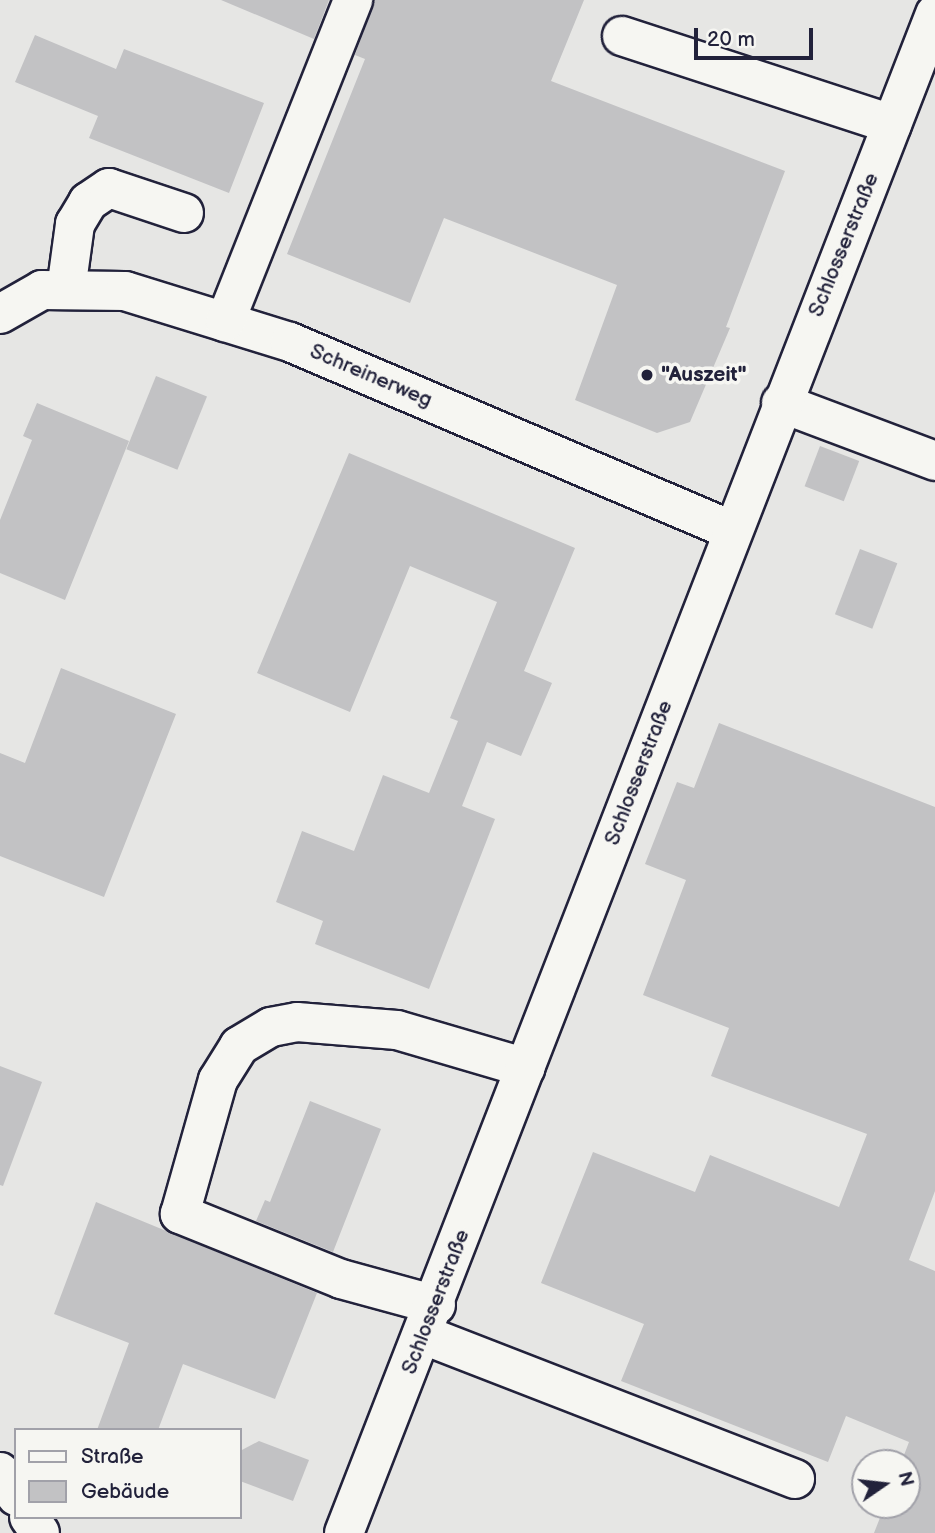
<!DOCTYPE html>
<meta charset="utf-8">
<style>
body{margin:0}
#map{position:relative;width:935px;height:1533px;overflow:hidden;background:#f6f6f2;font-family:"Balsamiq Sans",sans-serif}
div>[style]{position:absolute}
.built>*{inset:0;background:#e6e6e4}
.building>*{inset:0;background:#c2c2c4;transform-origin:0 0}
.roads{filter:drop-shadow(2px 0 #22223b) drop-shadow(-2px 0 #22223b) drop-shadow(0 2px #22223b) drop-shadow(0 -2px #22223b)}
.minor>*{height:38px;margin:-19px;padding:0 19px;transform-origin:19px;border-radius:19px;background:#f6f6f2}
.dots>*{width:19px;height:19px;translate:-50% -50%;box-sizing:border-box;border:4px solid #f6f6f2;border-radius:50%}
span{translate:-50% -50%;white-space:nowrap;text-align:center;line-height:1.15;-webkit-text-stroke:7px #f6f6f2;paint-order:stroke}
.street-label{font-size:21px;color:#22223b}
.poi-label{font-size:21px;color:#22223b;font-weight:700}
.left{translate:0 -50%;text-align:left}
.legend{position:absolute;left:14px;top:1428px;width:228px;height:91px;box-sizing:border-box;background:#f6f6f2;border:2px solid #a1a1a9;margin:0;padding:9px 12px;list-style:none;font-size:21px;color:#22223b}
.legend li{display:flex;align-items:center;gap:14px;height:35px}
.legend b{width:35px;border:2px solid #a1a1a9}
.north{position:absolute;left:851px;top:1449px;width:70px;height:70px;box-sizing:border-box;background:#f6f6f2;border:2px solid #a1a1a9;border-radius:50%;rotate:76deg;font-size:19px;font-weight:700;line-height:28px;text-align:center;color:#22223b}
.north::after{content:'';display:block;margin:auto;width:24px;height:32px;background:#22223b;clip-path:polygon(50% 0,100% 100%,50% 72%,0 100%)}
.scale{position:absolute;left:694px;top:28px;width:119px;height:32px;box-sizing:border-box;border:4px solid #22223b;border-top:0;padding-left:9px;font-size:21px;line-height:24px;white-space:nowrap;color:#22223b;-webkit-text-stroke:5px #f6f6f2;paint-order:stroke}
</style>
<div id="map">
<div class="built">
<i style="clip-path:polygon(evenodd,0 0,935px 0,935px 1533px,0 1533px,0 0,16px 1430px,240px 1430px,240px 1517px,16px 1517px,16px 1430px,0 0,865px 1463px,907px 1463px,907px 1505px,865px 1505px,865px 1463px)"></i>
</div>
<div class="building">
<i style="clip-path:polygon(221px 0,329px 0,314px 39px)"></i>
<i style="clip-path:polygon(374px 0,584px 0,551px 81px,785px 171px,726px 327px,730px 328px,690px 422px,657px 433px,575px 400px,617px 285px,444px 218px,410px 303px,287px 254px,365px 59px,355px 55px)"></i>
<i style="clip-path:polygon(35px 35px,116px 69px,124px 49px,264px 103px,229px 193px,89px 138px,98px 116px,15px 82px)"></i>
<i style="left:156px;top:376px;width:55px;height:79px;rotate:22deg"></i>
<i style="clip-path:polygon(37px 403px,129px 441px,65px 600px,0 573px,0 520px,32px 440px,23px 436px)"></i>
<i style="left:820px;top:446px;width:42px;height:43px;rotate:21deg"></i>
<i style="clip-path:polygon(349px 453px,575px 548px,524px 671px,552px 683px,521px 756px,487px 742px,462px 806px,495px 819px,429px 989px,315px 944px,323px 921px,276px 902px,302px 831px,354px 851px,383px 775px,429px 793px,458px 721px,450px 718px,497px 602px,410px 566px,350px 712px,257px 673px)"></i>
<i style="left:860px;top:549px;width:40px;height:70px;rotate:21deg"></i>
<i style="clip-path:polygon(61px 668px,176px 714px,104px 897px,0 856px,0 753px,25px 763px)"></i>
<i style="clip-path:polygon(719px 723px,935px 807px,935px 1191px,909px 1260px,935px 1271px,935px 1533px,874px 1533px,885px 1505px,907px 1505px,907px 1463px,901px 1463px,909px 1442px,846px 1416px,828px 1462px,621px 1381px,644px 1324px,541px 1283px,593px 1152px,695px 1192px,710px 1155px,839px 1207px,867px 1134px,711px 1076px,729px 1028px,643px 995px,686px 880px,645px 864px,677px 782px,694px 788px)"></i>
<i style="clip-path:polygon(0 1066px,42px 1082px,3px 1186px,0 1185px)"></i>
<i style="clip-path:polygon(310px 1101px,381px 1129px,333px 1252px,256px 1221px,265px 1200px,270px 1202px)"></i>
<i style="clip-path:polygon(96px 1202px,317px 1293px,275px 1399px,183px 1364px,158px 1430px,97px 1430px,129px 1343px,54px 1314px)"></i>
<i style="clip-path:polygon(259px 1441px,309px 1460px,293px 1501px,240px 1481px,240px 1451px)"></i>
</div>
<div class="roads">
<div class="minor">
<i style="left:622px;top:36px;width:284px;rotate:18.1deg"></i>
<i style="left:66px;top:290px;width:67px;rotate:-82.2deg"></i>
<i style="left:75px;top:224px;width:26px;rotate:-59deg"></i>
<i style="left:88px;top:202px;width:25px;rotate:-34deg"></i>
<i style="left:109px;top:188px;width:79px;rotate:18.4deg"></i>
<i style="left:0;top:314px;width:48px;rotate:-29.7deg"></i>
<i style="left:42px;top:290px;width:83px;rotate:0.7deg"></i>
<i style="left:125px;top:291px;width:173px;rotate:17.2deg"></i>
<i style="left:290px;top:342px;width:479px;rotate:23.1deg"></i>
<i style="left:225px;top:322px;width:347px;rotate:-68.3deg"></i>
<i style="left:781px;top:403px;width:165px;rotate:20.6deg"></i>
<i style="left:436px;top:1305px;width:98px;rotate:-164.7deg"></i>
<i style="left:341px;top:1279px;width:174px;rotate:-158deg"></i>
<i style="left:180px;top:1214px;width:139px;rotate:-74.2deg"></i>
<i style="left:218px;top:1080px;width:40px;rotate:-58deg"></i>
<i style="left:239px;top:1046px;width:37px;rotate:-31deg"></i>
<i style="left:271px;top:1027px;width:26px;rotate:-11deg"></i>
<i style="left:297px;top:1022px;width:100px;rotate:4.6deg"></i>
<i style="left:397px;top:1030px;width:134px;rotate:16.4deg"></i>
<i style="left:424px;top:1335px;width:398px;rotate:21.2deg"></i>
<i style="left:0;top:1472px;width:29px;rotate:56deg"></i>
<i style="left:29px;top:1517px;width:19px;rotate:55deg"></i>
<i style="left:344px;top:1533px;width:1630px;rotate:-68.74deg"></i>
</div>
</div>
<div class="dots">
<i style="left:647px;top:375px;background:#22223b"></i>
</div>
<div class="street-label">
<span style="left:844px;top:245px;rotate:-68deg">Schlosserstraße</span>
<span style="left:371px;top:376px;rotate:23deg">Schreinerweg</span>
<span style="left:639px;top:773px;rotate:-69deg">Schlosserstraße</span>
<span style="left:436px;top:1302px;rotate:-69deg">Schlosserstraße</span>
</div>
<div class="poi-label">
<span class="left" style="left:661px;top:375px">"Auszeit"</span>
</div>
<ul class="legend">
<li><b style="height:9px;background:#f6f6f2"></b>Straße</li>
<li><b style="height:19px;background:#c2c2c4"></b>Gebäude</li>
</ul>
<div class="north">N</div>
<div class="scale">20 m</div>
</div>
